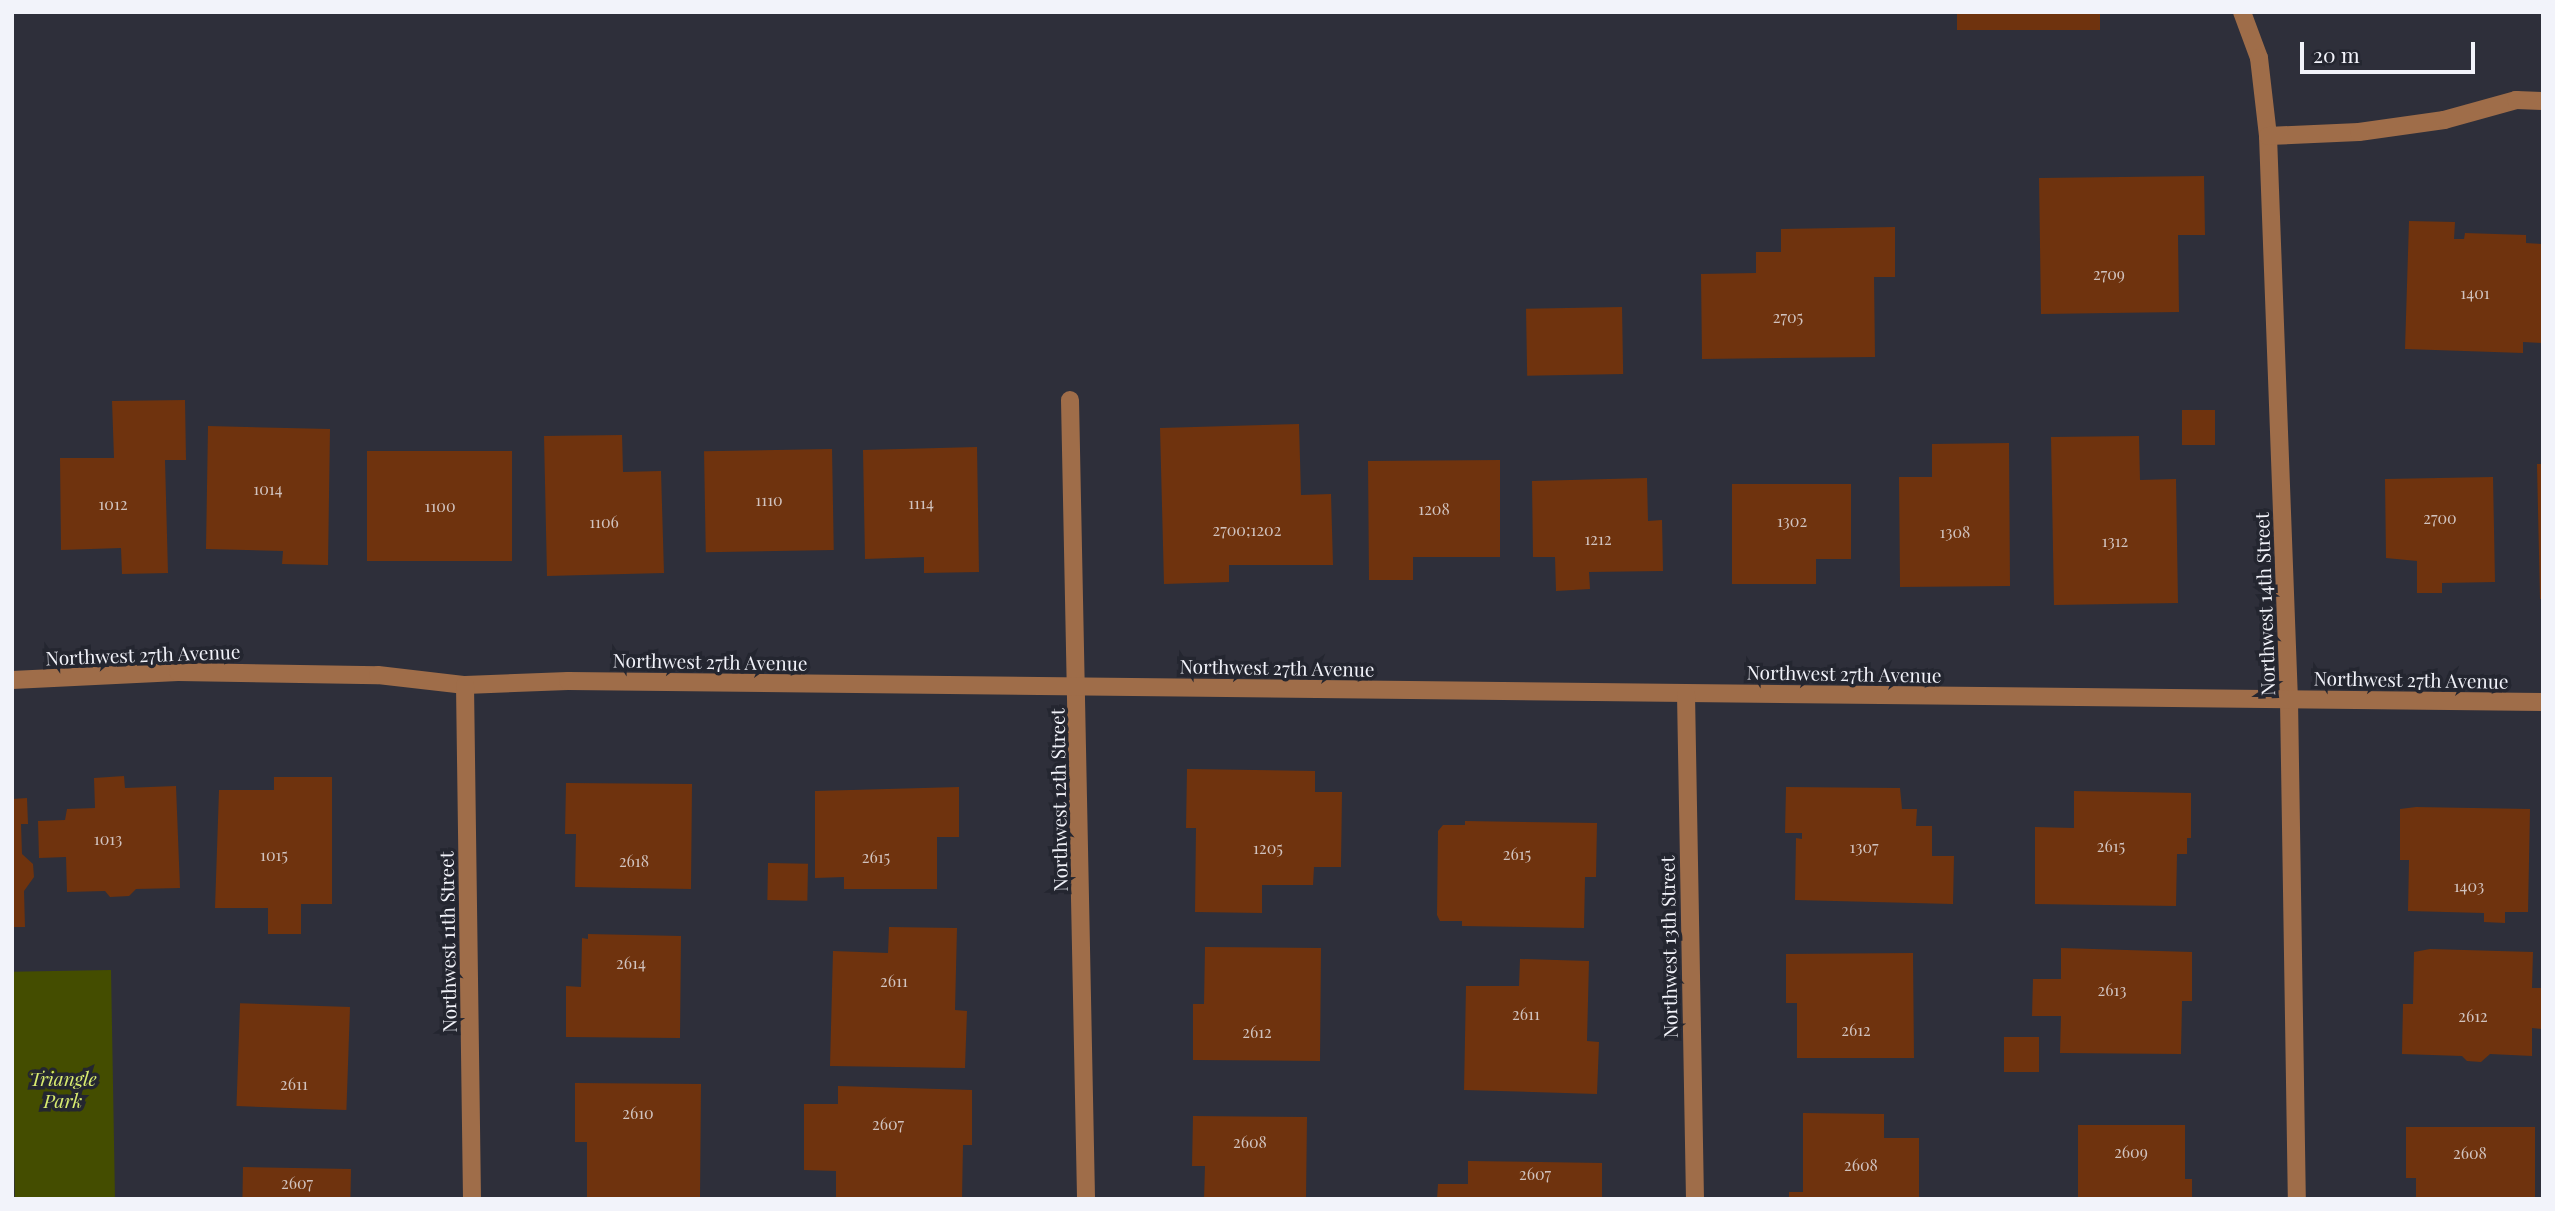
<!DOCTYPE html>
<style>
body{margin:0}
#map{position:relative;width:2555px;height:1211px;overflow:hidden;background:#2e2f3a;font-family:"Playfair Display",serif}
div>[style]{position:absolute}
.green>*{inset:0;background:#444d00;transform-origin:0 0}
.building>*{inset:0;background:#6f330e;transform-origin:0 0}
.minor>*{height:18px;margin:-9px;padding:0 9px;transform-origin:9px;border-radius:9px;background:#9f6d49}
span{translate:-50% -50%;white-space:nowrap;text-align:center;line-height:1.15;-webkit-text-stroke:7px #242630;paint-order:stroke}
.number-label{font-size:16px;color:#d1c3bf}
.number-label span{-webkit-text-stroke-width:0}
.street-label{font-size:19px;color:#f2f3fa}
.park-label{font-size:19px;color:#d9ec70;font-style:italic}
.frame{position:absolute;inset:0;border:14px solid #f2f3fa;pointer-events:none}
.scale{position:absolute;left:2300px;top:42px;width:175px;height:32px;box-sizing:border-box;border:4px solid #f2f3fa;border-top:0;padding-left:9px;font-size:21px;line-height:24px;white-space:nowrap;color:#f2f3fa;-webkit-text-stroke:5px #242630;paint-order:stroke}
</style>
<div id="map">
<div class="green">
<i style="left:111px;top:970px;width:229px;height:100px;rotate:89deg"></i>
</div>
<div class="building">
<i style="left:1957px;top:12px;width:143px;height:18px"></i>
<i style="clip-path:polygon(2204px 176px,2205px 235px,2178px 235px,2179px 312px,2041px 314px,2039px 178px)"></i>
<i style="clip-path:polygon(2409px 221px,2455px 222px,2454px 239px,2464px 239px,2465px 233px,2526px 235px,2526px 243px,2543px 244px,2543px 343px,2523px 342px,2523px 353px,2405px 349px)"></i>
<i style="clip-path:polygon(1895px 227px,1895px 277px,1874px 277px,1875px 357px,1702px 359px,1701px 274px,1756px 273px,1756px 252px,1781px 252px,1781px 229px)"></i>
<i style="left:1622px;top:307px;width:67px;height:96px;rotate:89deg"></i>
<i style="clip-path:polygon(185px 400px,186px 460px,165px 460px,168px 573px,122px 574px,121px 548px,61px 550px,60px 458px,114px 458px,112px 401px)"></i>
<i style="left:2182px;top:410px;width:33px;height:35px"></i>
<i style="clip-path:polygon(1299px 424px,1301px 495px,1331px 494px,1333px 565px,1229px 565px,1229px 582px,1164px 584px,1160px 428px)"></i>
<i style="clip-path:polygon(208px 426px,330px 429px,328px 565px,282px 564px,283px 551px,206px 549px)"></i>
<i style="clip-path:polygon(622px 435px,623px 472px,661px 471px,664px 573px,547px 576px,544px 436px)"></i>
<i style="clip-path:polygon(2139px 436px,2140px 480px,2176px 479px,2178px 603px,2054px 605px,2051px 437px)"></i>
<i style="clip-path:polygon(2009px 443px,2010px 586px,1900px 587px,1899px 477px,1932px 477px,1932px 444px)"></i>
<i style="clip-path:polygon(977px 447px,979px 572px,924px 573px,924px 557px,865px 559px,863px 450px)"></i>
<i style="left:832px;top:449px;width:101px;height:128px;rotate:89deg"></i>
<i style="left:367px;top:451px;width:145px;height:110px"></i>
<i style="clip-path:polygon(1500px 460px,1500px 557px,1413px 557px,1413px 580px,1369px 580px,1368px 461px)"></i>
<i style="clip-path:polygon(2537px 464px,2543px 464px,2543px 599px,2540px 599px)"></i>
<i style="clip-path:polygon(2493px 477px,2495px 582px,2442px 583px,2442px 593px,2417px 593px,2417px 561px,2386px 558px,2385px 479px)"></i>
<i style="clip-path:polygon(1647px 478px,1648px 521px,1662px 520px,1663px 571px,1589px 572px,1590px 589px,1556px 591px,1555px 557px,1533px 557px,1532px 481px)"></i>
<i style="clip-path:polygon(1732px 484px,1851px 484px,1851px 559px,1816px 559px,1816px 584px,1732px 584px)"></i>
<i style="clip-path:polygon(1187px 769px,1315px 771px,1315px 792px,1342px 792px,1341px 867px,1314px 867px,1313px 885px,1262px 885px,1262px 913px,1195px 912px,1196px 828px,1186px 828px)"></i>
<i style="clip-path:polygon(124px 776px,125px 788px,176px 786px,180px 888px,136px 889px,129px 896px,110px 897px,105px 891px,67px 892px,66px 857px,39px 858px,38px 821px,65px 820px,67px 809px,95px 808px,94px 778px)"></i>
<i style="clip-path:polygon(274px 777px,332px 777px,332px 904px,301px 904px,301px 934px,268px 934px,268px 908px,215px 908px,219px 790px,274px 790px)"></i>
<i style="clip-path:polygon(566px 783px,692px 784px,691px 889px,575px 887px,576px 834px,565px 834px)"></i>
<i style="clip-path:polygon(959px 787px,959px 837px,937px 837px,937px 889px,844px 889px,844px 877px,815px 878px,815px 791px)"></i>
<i style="clip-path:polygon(1786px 787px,1900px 788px,1902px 809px,1917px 809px,1916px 826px,1932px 826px,1932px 856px,1954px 856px,1953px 904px,1795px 900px,1796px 838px,1802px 839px,1802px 833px,1785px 833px)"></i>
<i style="clip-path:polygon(2074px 791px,2191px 793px,2191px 838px,2187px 838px,2187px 854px,2177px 854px,2176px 906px,2035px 904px,2035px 827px,2074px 828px)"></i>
<i style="clip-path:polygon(27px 798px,28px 824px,21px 824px,22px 854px,33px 864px,34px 877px,24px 891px,25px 927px,12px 927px,12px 799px)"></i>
<i style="clip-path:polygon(2416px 807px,2530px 809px,2528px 912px,2505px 912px,2505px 923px,2484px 922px,2484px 913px,2408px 911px,2409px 860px,2400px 860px,2400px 809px)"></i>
<i style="clip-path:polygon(1465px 821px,1597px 823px,1596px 877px,1585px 877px,1584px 928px,1462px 926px,1462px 921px,1440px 921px,1437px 915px,1438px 831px,1443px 825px,1465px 825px)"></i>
<i style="left:768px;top:863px;width:40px;height:37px;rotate:1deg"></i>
<i style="clip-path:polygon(889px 927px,957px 928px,955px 1010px,967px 1011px,965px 1068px,830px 1066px,833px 951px,888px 953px)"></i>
<i style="clip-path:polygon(588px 934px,681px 936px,680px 1038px,566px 1037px,566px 986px,581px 987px,582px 938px,588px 939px)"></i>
<i style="clip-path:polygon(1205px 947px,1321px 948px,1320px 1061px,1193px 1060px,1193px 1004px,1204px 1004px)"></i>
<i style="clip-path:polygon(2061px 948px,2192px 952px,2192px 1001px,2182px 1001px,2181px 1054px,2060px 1053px,2061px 1016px,2032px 1016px,2033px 979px,2061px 979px)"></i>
<i style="clip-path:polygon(2430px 949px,2533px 952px,2532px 988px,2543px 988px,2543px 1029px,2532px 1028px,2532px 1056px,2490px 1054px,2481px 1062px,2467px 1061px,2462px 1056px,2402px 1054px,2403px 1004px,2413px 1004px,2414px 952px)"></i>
<i style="clip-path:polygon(1913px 953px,1914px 1058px,1797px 1058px,1797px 1003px,1786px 1003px,1786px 954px)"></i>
<i style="clip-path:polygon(1520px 959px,1589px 961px,1587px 1041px,1599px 1042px,1597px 1094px,1464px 1090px,1466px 986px,1519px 986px)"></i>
<i style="left:350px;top:1007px;width:103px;height:110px;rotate:92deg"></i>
<i style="left:2004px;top:1037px;width:35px;height:35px"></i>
<i style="clip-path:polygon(575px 1083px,701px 1084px,700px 1199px,587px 1199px,587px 1142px,575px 1142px)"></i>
<i style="clip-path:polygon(838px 1086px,972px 1090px,972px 1145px,963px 1145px,962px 1199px,836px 1199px,836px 1171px,804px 1170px,804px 1104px,838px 1104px)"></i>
<i style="clip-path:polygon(1803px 1113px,1884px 1114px,1884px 1138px,1919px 1138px,1919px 1199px,1789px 1199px,1789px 1192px,1803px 1192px)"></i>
<i style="clip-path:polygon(1193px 1116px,1307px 1117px,1306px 1199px,1204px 1199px,1205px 1166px,1192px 1166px)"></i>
<i style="clip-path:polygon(2078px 1125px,2185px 1125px,2185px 1179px,2192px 1179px,2192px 1199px,2078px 1199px)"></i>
<i style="clip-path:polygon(2406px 1127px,2535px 1127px,2535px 1199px,2416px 1199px,2416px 1178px,2406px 1178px)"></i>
<i style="clip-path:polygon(1468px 1161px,1602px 1163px,1602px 1199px,1437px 1199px,1438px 1184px,1468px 1184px)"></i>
<i style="left:243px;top:1167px;width:108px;height:32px;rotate:1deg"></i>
</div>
<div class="minor">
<i style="left:2242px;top:12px;width:49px;rotate:69.7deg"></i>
<i style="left:2259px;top:58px;width:79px;rotate:83.4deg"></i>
<i style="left:2268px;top:136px;width:564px;rotate:87.87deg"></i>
<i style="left:2289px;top:700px;width:499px;rotate:89.1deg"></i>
<i style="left:2268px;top:136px;width:91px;rotate:-2.5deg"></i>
<i style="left:2359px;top:132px;width:86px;rotate:-8deg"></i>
<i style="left:2444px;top:120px;width:75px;rotate:-15.5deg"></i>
<i style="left:2516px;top:100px;width:27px;rotate:2deg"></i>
<i style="left:1070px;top:400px;width:799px;rotate:88.85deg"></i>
<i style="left:12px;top:680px;width:166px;rotate:-2.8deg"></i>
<i style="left:178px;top:672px;width:200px;rotate:0.9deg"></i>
<i style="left:378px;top:675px;width:88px;rotate:6.6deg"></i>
<i style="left:465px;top:685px;width:103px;rotate:-2.2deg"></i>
<i style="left:568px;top:681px;width:1975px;rotate:0.61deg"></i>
<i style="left:465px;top:685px;width:514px;rotate:89.22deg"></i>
<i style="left:1686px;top:694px;width:505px;rotate:88.98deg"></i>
</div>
<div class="number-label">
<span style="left:2109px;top:274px">2709</span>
<span style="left:2475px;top:293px">1401</span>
<span style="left:1788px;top:317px">2705</span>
<span style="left:268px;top:489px">1014</span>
<span style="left:769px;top:500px">1110</span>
<span style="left:921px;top:503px">1114</span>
<span style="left:113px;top:504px">1012</span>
<span style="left:440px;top:506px">1100</span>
<span style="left:1434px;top:509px">1208</span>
<span style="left:2440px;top:518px">2700</span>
<span style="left:1792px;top:521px">1302</span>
<span style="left:604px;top:522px">1106</span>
<span style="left:1247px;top:530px">2700;1202</span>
<span style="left:1955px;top:532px">1308</span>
<span style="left:1598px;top:539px">1212</span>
<span style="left:2115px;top:541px">1312</span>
<span style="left:108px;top:839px">1013</span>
<span style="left:2111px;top:846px">2615</span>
<span style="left:1864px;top:847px">1307</span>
<span style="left:1268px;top:848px">1205</span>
<span style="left:1517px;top:854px">2615</span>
<span style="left:274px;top:855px">1015</span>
<span style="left:876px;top:857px">2615</span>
<span style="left:634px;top:861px">2618</span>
<span style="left:2469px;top:886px">1403</span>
<span style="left:631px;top:963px">2614</span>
<span style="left:894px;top:981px">2611</span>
<span style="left:2112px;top:990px">2613</span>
<span style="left:1526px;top:1014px">2611</span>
<span style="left:2473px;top:1016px">2612</span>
<span style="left:1856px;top:1030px">2612</span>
<span style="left:1257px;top:1032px">2612</span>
<span style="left:294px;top:1084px">2611</span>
<span style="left:638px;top:1113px">2610</span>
<span style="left:888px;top:1124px">2607</span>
<span style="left:1250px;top:1142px">2608</span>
<span style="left:2131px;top:1152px">2609</span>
<span style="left:2470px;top:1153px">2608</span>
<span style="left:1861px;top:1165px">2608</span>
<span style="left:1535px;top:1174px">2607</span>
<span style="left:297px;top:1183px">2607</span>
</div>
<div class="street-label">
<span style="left:2265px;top:604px;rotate:-92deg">Northwest 14th Street</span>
<span style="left:143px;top:655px;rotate:-2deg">Northwest 27th Avenue</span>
<span style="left:710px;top:662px;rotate:1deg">Northwest 27th Avenue</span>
<span style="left:1277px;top:668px;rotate:1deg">Northwest 27th Avenue</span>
<span style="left:1844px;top:674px;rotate:1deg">Northwest 27th Avenue</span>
<span style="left:2411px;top:680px;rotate:1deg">Northwest 27th Avenue</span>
<span style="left:1059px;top:800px;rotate:-91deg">Northwest 12th Street</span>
<span style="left:448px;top:942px;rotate:-91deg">Northwest 11th Street</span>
<span style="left:1669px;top:947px;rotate:-91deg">Northwest 13th Street</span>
</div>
<div class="park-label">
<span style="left:63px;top:1090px">Triangle<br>Park</span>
</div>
<div class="frame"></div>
<div class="scale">20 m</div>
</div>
